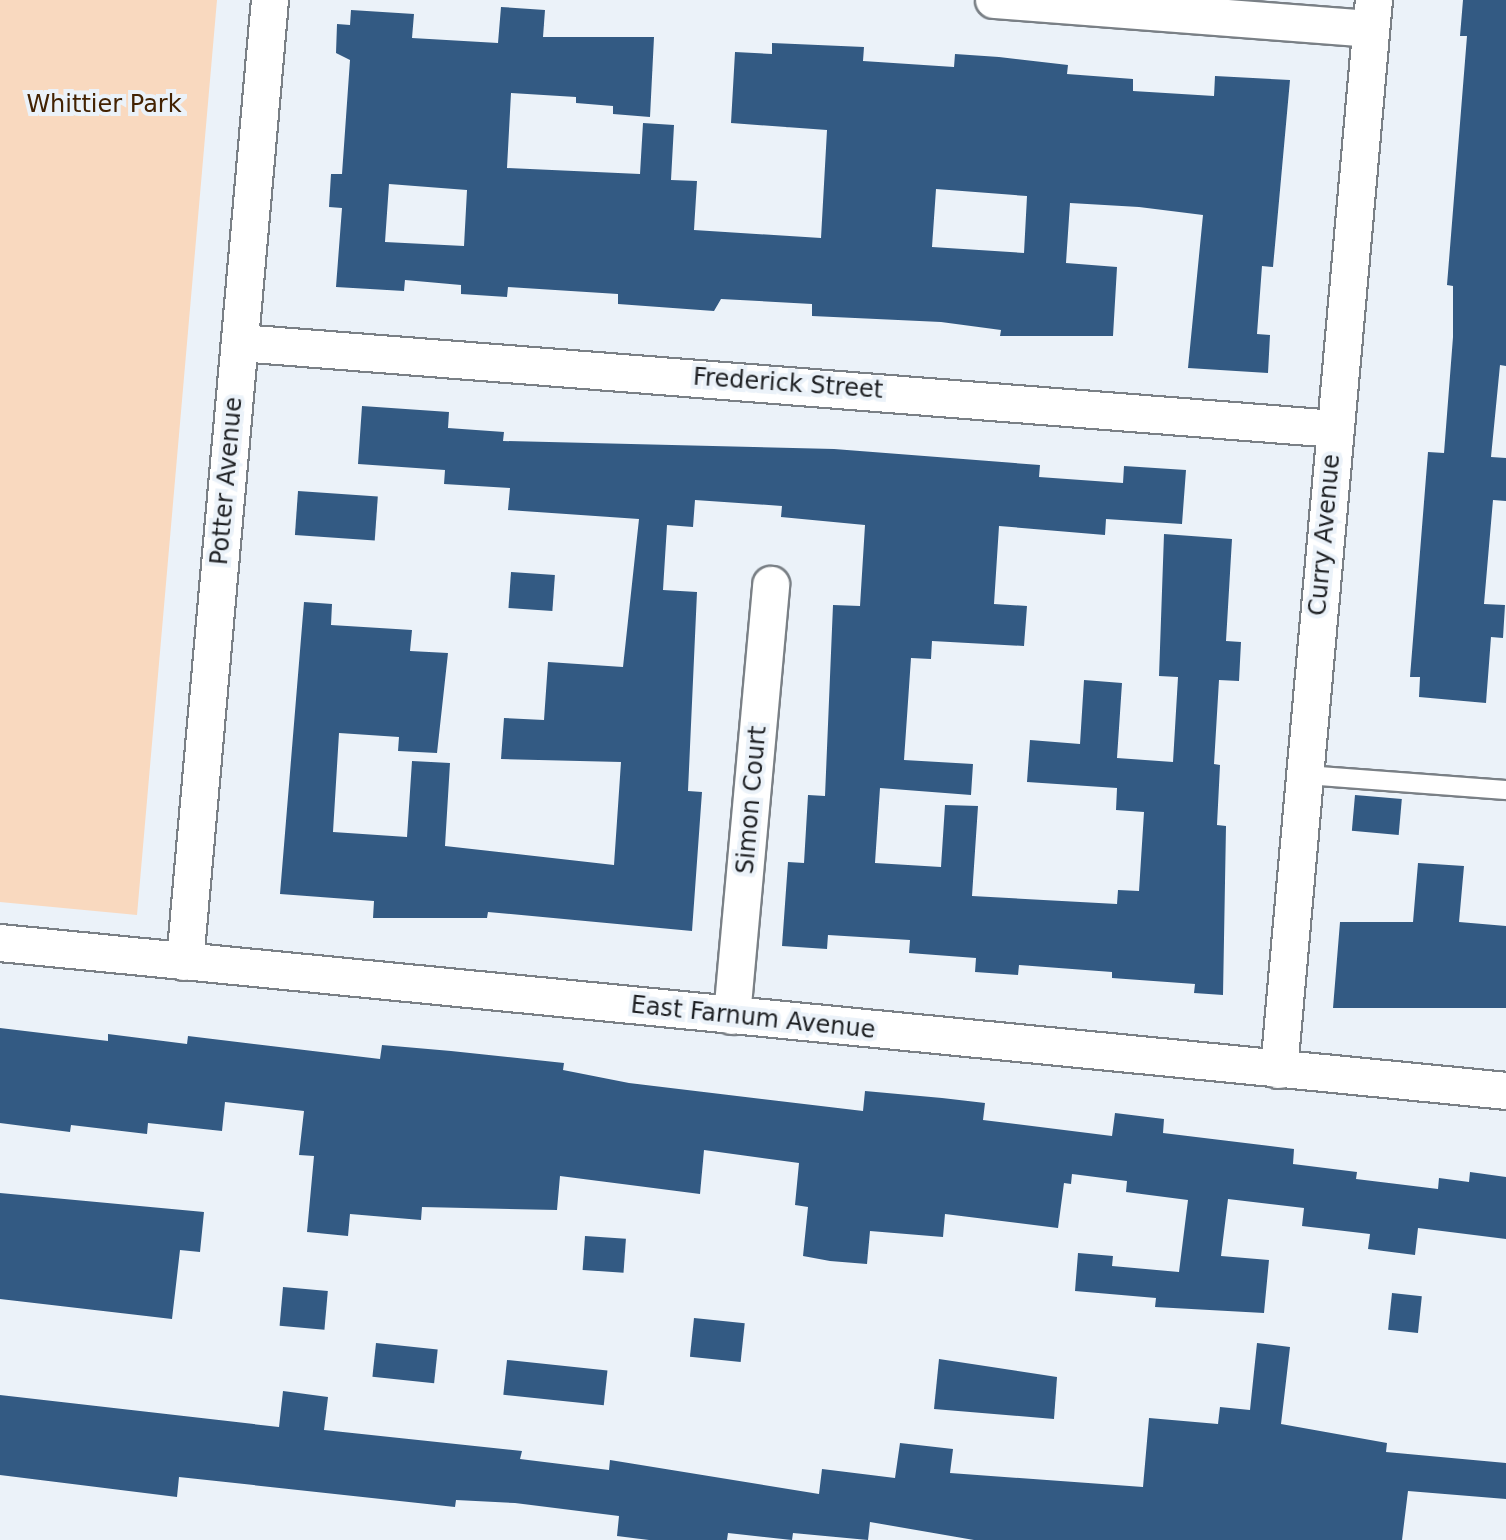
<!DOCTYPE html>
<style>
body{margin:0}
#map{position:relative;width:1506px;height:1540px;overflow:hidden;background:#ebf2f9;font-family:"DejaVu Sans",sans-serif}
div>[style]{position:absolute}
.green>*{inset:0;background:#f9d9bf}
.building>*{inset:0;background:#335a83;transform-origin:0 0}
.roads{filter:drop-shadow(2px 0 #7a8086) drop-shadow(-2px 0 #7a8086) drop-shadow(0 2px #7a8086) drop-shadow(0 -2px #7a8086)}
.service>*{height:18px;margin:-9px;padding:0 9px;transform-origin:9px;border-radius:9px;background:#fff}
.minor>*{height:36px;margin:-18px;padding:0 18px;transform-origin:18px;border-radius:18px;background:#fff}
span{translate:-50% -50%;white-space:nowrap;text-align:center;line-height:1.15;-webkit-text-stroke:8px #ebf2f9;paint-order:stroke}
.park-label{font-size:24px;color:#432202}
.street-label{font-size:24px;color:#1e2023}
</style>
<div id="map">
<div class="green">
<i style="clip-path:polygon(0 0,217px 0,137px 915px,0 902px)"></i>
</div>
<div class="building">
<i style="clip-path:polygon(1463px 0,1506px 0,1506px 366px,1500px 365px,1491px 457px,1506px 458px,1506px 501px,1493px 500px,1484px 604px,1505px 605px,1503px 638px,1491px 637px,1486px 703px,1419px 697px,1420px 677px,1410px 677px,1428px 452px,1444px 453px,1453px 337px,1453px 286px,1447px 285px,1467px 36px,1460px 36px)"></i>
<i style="clip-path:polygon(evenodd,501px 7px,545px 10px,543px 37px,654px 37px,650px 117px,613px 114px,613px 106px,576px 103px,576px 97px,511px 93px,507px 168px,640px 174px,643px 123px,674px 125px,671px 180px,697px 181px,694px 230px,821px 238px,827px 130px,731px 123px,735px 52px,772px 54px,772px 43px,864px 47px,863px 61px,954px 67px,955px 54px,999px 57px,1068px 65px,1067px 74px,1133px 79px,1133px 91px,1214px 96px,1215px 76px,1290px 80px,1273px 267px,1262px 266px,1257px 334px,1270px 335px,1268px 373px,1188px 368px,1203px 215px,1139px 207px,1070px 203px,1066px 263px,1117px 267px,1113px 336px,1000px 336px,1001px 330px,941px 322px,812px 316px,812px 304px,721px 299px,714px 311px,618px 304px,618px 294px,508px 287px,507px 297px,461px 294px,461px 285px,405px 280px,404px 291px,336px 287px,342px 208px,329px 207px,331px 174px,342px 174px,350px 60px,336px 53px,337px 24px,350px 25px,351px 10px,414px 14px,412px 38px,498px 43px,501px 7px,389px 184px,467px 190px,464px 246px,385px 242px,389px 184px,501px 7px,936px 189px,1027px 196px,1024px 253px,932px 247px,936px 189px)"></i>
<i style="clip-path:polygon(362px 406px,449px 412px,448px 428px,504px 432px,503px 441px,834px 449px,1040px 465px,1039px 477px,1123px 483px,1124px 466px,1186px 470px,1182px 524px,1106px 519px,1105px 535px,999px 526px,994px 604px,1027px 606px,1024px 646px,932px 641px,931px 659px,911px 658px,904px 760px,973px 764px,971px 795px,880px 788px,875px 863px,941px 867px,945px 805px,978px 806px,972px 896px,1117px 904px,1118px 890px,1139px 891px,1144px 812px,1116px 810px,1117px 788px,1027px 782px,1030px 740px,1080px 744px,1084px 680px,1122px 683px,1117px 758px,1173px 762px,1178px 677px,1159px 676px,1164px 534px,1232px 539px,1226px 641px,1241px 642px,1239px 681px,1219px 680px,1214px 764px,1220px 765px,1217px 825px,1226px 826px,1223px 995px,1194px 993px,1195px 984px,1112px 978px,1112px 972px,1019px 965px,1018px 975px,975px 972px,976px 958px,909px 953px,910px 940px,828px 935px,827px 949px,782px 946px,788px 862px,804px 863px,808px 795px,825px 796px,833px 605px,860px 606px,865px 525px,781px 517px,782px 506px,695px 500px,693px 527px,667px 525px,663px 590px,697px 592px,688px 791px,702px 792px,692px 931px,488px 912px,487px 918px,373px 918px,374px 901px,280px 894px,304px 602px,332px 604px,331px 625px,412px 630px,410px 651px,448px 653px,437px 753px,398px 751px,399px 737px,339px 733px,333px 832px,407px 837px,412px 761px,450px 763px,445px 846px,614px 865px,621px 762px,501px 759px,504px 718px,544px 720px,548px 662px,623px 667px,639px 519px,508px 510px,510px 488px,444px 484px,445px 470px,358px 464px)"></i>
<i style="left:298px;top:491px;width:80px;height:44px;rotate:4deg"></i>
<i style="left:511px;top:572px;width:44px;height:36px;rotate:4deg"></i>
<i style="left:1355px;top:795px;width:47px;height:36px;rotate:5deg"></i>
<i style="clip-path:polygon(1418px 863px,1464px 866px,1459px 922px,1506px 926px,1506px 1008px,1333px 1008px,1340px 922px,1413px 922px)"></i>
<i style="clip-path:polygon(0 1028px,108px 1041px,108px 1034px,187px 1044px,188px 1036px,380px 1059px,382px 1045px,451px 1051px,564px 1063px,563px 1070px,629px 1083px,863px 1111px,865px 1091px,942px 1098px,985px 1103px,983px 1120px,1112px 1136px,1115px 1113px,1164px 1119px,1163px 1133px,1294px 1149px,1293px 1164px,1357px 1172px,1356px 1179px,1438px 1189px,1439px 1178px,1469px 1182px,1470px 1172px,1506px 1177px,1506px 1239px,1418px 1228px,1415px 1255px,1368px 1249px,1370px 1234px,1302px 1226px,1304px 1208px,1228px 1199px,1221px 1256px,1269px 1260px,1264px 1313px,1155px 1307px,1156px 1298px,1075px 1291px,1078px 1253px,1113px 1256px,1112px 1266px,1179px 1272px,1188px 1200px,1126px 1192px,1127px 1181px,1072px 1174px,1071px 1184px,1064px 1183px,1058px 1228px,945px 1214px,943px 1237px,870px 1231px,867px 1264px,830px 1261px,803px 1256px,808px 1207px,795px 1205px,799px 1163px,704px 1150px,700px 1194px,560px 1176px,557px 1210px,422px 1207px,421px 1220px,350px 1214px,348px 1236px,307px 1232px,314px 1156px,299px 1155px,304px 1111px,225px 1102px,222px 1131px,148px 1123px,147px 1134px,71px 1125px,70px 1132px,0 1123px)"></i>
<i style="clip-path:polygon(0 1193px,204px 1212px,200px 1252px,180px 1250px,172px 1319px,0 1299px)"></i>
<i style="left:585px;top:1236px;width:41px;height:34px;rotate:4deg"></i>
<i style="left:283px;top:1287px;width:45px;height:39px;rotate:5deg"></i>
<i style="left:1392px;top:1293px;width:30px;height:37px;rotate:6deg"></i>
<i style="left:694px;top:1318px;width:51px;height:39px;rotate:6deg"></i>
<i style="left:376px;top:1343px;width:62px;height:34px;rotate:6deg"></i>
<i style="clip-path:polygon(1257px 1343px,1290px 1347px,1281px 1424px,1387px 1443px,1386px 1452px,1506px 1463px,1506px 1499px,1408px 1491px,1402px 1540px,974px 1540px,870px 1522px,868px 1540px,793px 1533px,792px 1540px,728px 1533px,727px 1540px,649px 1540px,617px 1536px,619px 1516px,515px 1503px,456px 1500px,455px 1507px,179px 1477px,177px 1497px,0 1475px,0 1395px,279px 1427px,283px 1391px,328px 1397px,324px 1430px,522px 1451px,520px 1459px,609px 1470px,610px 1460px,819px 1494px,822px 1469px,895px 1478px,900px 1443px,953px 1449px,950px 1473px,1143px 1487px,1149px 1418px,1218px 1424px,1220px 1407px,1250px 1410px)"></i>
<i style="clip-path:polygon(939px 1359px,1057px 1377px,1054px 1419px,934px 1409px)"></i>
<i style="left:507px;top:1360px;width:101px;height:35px;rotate:6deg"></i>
</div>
<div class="roads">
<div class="service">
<i style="left:1305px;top:775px;width:202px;rotate:4.3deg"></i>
</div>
<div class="minor">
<i style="left:994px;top:0;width:378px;rotate:4.4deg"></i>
<i style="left:240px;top:343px;width:1098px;rotate:4.49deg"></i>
<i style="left:0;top:943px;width:1513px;rotate:5.61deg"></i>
<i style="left:185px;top:962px;width:966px;rotate:-84.95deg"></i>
<i style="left:732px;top:1016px;width:433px;rotate:-84.8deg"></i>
<i style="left:1279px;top:1070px;width:1074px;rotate:-84.93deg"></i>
</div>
</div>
<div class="park-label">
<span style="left:104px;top:105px">Whittier Park</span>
</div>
<div class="street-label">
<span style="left:788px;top:384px;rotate:4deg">Frederick Street</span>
<span style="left:227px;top:481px;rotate:-85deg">Potter Avenue</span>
<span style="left:1325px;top:535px;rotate:-85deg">Curry Avenue</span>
<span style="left:752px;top:800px;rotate:-85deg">Simon Court</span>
<span style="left:753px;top:1018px;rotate:6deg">East Farnum Avenue</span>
</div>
</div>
